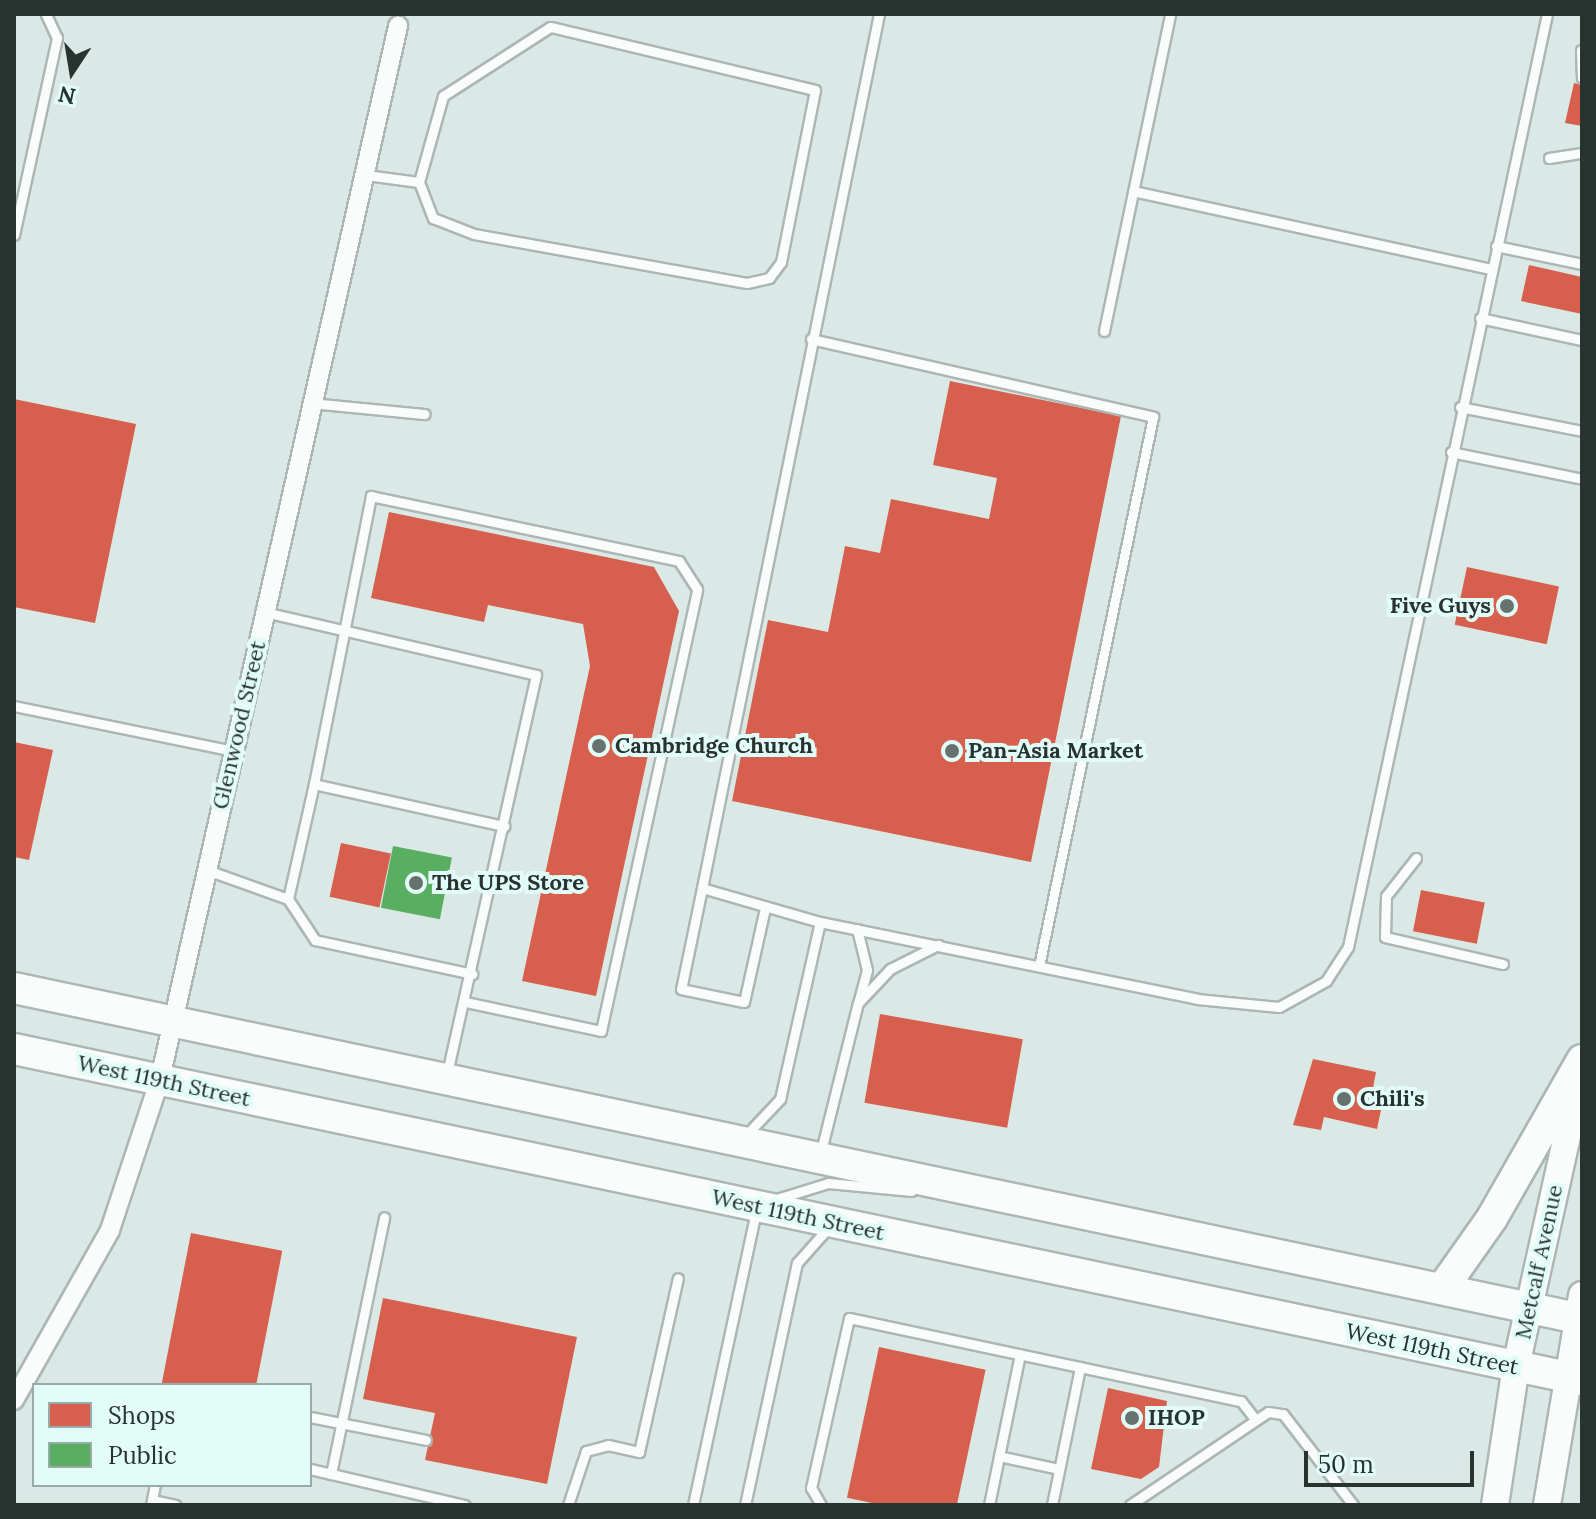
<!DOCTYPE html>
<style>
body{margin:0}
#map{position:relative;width:1596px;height:1519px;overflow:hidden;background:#dbe9e6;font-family:Lora,serif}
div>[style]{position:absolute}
.shops>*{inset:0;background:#d6604d;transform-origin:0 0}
.public>*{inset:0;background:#5aae61;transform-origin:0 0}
.roads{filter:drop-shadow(2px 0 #acb6b4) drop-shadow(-2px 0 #acb6b4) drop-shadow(0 2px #acb6b4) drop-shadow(0 -2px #acb6b4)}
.service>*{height:9px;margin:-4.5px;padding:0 4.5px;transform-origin:4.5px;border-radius:4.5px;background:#fafcfb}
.minor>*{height:18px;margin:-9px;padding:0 9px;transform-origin:9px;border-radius:9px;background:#fafcfb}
.secondary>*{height:26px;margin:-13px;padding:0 13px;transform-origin:13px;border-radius:13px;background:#fafcfb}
.primary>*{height:30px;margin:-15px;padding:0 15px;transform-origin:15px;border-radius:15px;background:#fafcfb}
.dots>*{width:22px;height:22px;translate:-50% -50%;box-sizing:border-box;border:4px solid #e2fcf7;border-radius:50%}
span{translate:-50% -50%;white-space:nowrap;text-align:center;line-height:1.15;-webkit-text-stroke:8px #e2fcf7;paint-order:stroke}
.poi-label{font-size:22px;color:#28322f;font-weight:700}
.right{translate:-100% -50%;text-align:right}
.left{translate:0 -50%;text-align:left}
.street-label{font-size:22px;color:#28322f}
.frame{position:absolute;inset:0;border:16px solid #28322f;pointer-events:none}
.legend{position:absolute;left:32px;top:1383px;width:280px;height:104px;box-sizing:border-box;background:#e2fcf7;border:2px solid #98aba7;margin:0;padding:10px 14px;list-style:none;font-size:24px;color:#28322f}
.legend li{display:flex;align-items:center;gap:16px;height:40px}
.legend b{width:40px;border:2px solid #98aba7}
.north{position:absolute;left:32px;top:32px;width:80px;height:80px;-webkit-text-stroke:6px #e2fcf7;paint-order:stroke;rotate:192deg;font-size:22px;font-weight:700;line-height:32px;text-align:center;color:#28322f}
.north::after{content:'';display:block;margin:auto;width:28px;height:36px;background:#28322f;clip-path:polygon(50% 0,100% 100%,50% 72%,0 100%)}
.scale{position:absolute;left:1304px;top:1451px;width:170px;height:36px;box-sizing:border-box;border:4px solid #28322f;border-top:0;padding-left:10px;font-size:24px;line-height:28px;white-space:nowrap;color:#28322f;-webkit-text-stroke:6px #e2fcf7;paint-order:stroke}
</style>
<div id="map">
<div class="shops">
<i style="clip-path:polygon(1574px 83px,1582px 85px,1582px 126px,1565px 123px)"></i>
<i style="clip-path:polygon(1529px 265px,1582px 277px,1582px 314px,1521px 301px)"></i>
<i style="clip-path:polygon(950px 381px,1121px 416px,1031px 862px,732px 801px,768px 620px,828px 632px,845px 546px,880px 553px,891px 499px,989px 519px,997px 478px,933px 465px)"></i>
<i style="clip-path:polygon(14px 399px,136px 424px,95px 623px,14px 607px)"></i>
<i style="clip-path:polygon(389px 512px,654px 567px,679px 611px,596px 996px,522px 981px,590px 666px,583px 624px,488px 605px,484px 622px,371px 598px)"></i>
<i style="left:1467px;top:567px;width:94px;height:59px;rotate:12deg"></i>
<i style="clip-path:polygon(14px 742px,53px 750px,29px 860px,14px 857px)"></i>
<i style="left:341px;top:843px;width:51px;height:55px;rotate:12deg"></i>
<i style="left:1421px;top:890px;width:65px;height:42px;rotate:11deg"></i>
<i style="left:880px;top:1014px;width:145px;height:90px;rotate:10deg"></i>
<i style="clip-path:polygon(1313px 1059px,1376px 1072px,1373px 1088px,1385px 1091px,1377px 1129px,1324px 1117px,1321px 1130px,1293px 1125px)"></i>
<i style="left:191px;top:1233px;width:93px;height:155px;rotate:11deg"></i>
<i style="clip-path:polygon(383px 1298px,577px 1337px,547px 1484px,425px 1460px,435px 1413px,363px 1399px)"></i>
<i style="left:879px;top:1347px;width:109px;height:154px;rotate:12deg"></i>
<i style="clip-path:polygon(1108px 1388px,1167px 1401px,1159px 1467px,1141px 1479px,1091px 1469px)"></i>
</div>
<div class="public">
<i style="left:393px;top:846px;width:60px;height:63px;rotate:11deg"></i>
</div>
<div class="roads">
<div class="service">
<i style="left:879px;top:14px;width:892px;rotate:101.45deg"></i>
<i style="left:702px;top:888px;width:123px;rotate:16.1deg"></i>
<i style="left:820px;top:922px;width:385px;rotate:11.5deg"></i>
<i style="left:1197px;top:999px;width:82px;rotate:5.6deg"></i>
<i style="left:1279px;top:1007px;width:54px;rotate:-29deg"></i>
<i style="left:1326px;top:981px;width:40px;rotate:-57.1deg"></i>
<i style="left:1348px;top:947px;width:954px;rotate:-77.96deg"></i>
<i style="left:1581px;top:50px;width:28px;rotate:88deg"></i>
<i style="left:1549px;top:158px;width:33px;rotate:-9deg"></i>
<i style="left:366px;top:175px;width:53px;rotate:7.5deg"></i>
<i style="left:419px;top:182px;width:39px;rotate:69deg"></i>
<i style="left:433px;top:218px;width:44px;rotate:21.3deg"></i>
<i style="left:474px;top:234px;width:277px;rotate:10.2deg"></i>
<i style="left:747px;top:283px;width:23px;rotate:-13deg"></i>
<i style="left:769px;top:278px;width:20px;rotate:-53deg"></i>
<i style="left:781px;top:262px;width:175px;rotate:-78.8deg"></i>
<i style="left:815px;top:90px;width:272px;rotate:-166.6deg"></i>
<i style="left:550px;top:27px;width:127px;rotate:147.2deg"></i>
<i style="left:443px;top:96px;width:89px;rotate:105.6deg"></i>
<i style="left:1133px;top:191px;width:365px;rotate:12.3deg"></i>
<i style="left:14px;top:235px;width:202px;rotate:-77.7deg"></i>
<i style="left:57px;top:38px;width:26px;rotate:-115deg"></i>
<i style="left:1496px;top:246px;width:88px;rotate:11.8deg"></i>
<i style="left:1480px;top:318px;width:104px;rotate:12.2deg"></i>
<i style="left:1104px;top:331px;width:324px;rotate:-78.2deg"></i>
<i style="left:811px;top:339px;width:351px;rotate:12.8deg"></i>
<i style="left:1153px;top:417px;width:561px;rotate:101.73deg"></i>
<i style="left:310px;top:403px;width:115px;rotate:5.5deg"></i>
<i style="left:1460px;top:407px;width:124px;rotate:11.1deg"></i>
<i style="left:1451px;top:452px;width:134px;rotate:11.6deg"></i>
<i style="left:264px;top:612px;width:279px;rotate:13deg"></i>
<i style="left:536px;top:675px;width:408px;rotate:102.6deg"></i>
<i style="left:14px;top:706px;width:224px;rotate:11.6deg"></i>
<i style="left:1416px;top:858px;width:48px;rotate:128.3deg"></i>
<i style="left:1386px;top:896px;width:41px;rotate:91.4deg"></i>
<i style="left:1385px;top:937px;width:121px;rotate:12.9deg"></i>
<i style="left:207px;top:870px;width:86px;rotate:19.7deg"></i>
<i style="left:288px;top:899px;width:49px;rotate:56.6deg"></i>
<i style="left:315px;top:940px;width:161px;rotate:12.2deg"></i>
<i style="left:702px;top:888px;width:103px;rotate:101.7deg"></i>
<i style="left:681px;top:989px;width:64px;rotate:11.7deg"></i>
<i style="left:744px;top:1002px;width:96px;rotate:-77.4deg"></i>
<i style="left:288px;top:899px;width:118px;rotate:-77.3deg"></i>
<i style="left:857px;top:929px;width:42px;rotate:76.3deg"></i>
<i style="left:867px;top:970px;width:31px;rotate:105deg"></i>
<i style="left:466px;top:1002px;width:138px;rotate:12.1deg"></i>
<i style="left:601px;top:1031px;width:452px;rotate:-77.7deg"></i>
<i style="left:697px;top:589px;width:33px;rotate:-123deg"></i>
<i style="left:679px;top:561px;width:315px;rotate:-168.1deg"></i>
<i style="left:371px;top:496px;width:294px;rotate:101.2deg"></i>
<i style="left:314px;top:784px;width:195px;rotate:12.5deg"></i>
<i style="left:746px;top:1135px;width:50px;rotate:-46.6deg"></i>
<i style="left:780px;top:1099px;width:181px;rotate:-77.3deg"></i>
<i style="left:820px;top:1155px;width:157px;rotate:-76deg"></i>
<i style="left:858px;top:1003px;width:47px;rotate:-46.7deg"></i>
<i style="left:890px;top:969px;width:54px;rotate:-26.6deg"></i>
<i style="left:770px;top:1201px;width:61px;rotate:-17.2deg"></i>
<i style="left:828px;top:1183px;width:84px;rotate:5.4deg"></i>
<i style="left:310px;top:1417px;width:118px;rotate:11.2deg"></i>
<i style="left:999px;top:1456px;width:61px;rotate:12.2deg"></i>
<i style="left:310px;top:1469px;width:159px;rotate:13.1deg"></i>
<i style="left:331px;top:1474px;width:262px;rotate:-78.3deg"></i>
<i style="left:152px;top:1500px;width:24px;rotate:12deg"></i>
<i style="left:151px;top:1505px;width:20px;rotate:-79deg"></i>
<i style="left:568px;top:1505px;width:57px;rotate:-71.6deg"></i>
<i style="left:586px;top:1451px;width:23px;rotate:-15deg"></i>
<i style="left:608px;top:1445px;width:32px;rotate:13deg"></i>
<i style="left:639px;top:1452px;width:178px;rotate:-77.4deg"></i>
<i style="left:693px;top:1505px;width:301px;rotate:-77.9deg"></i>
<i style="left:745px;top:1505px;width:248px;rotate:-77.9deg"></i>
<i style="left:797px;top:1263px;width:48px;rotate:-48.4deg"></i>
<i style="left:821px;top:1505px;width:20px;rotate:-120deg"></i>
<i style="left:811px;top:1488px;width:174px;rotate:-77.4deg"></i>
<i style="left:849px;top:1318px;width:401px;rotate:12deg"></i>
<i style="left:1241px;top:1401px;width:24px;rotate:52deg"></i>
<i style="left:989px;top:1505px;width:154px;rotate:-78.4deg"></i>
<i style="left:1052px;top:1505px;width:141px;rotate:-78.5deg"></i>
<i style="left:1130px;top:1505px;width:166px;rotate:-34deg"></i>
<i style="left:1268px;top:1412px;width:15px;rotate:8deg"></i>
<i style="left:1283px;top:1414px;width:115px;rotate:52.4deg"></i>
</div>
<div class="minor">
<i style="left:14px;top:1400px;width:195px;rotate:-60.5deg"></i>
<i style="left:110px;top:1230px;width:159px;rotate:-71.7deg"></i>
<i style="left:160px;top:1079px;width:1080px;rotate:-77.26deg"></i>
</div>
<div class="secondary">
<i style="left:1495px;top:1505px;width:141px;rotate:-81.4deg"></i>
<i style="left:1516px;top:1366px;width:300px;rotate:-77.5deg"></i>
<i style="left:1547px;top:1505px;width:213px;rotate:-80.5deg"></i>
</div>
<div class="primary">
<i style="left:14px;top:988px;width:1603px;rotate:11.92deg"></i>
<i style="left:14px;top:1049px;width:1603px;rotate:11.92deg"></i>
<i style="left:1442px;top:1289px;width:87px;rotate:-54.8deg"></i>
<i style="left:1492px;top:1218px;width:182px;rotate:-60.3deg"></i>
</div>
</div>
<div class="dots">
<i style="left:1507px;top:606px;background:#67726f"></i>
<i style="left:599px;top:746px;background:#67726f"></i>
<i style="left:952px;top:751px;background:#67726f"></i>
<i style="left:416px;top:883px;background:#67726f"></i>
<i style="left:1344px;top:1099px;background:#67726f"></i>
<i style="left:1132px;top:1418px;background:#67726f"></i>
</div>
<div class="poi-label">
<span class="right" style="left:1491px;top:606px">Five Guys</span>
<span class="left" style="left:615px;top:746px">Cambridge Church</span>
<span class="left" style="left:968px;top:751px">Pan-Asia Market</span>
<span class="left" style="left:432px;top:883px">The UPS Store</span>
<span class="left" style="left:1360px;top:1099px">Chili's</span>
<span class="left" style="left:1148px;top:1418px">IHOP</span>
</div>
<div class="street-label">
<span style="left:239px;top:725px;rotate:-77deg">Glenwood Street</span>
<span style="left:164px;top:1081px;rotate:12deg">West 119th Street</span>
<span style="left:798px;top:1215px;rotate:12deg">West 119th Street</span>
<span style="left:1539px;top:1262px;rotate:-78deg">Metcalf Avenue</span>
<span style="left:1432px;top:1349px;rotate:12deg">West 119th Street</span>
</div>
<div class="frame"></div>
<ul class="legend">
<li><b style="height:22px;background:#d6604d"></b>Shops</li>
<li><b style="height:22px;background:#5aae61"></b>Public</li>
</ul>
<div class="north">N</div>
<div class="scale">50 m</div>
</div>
